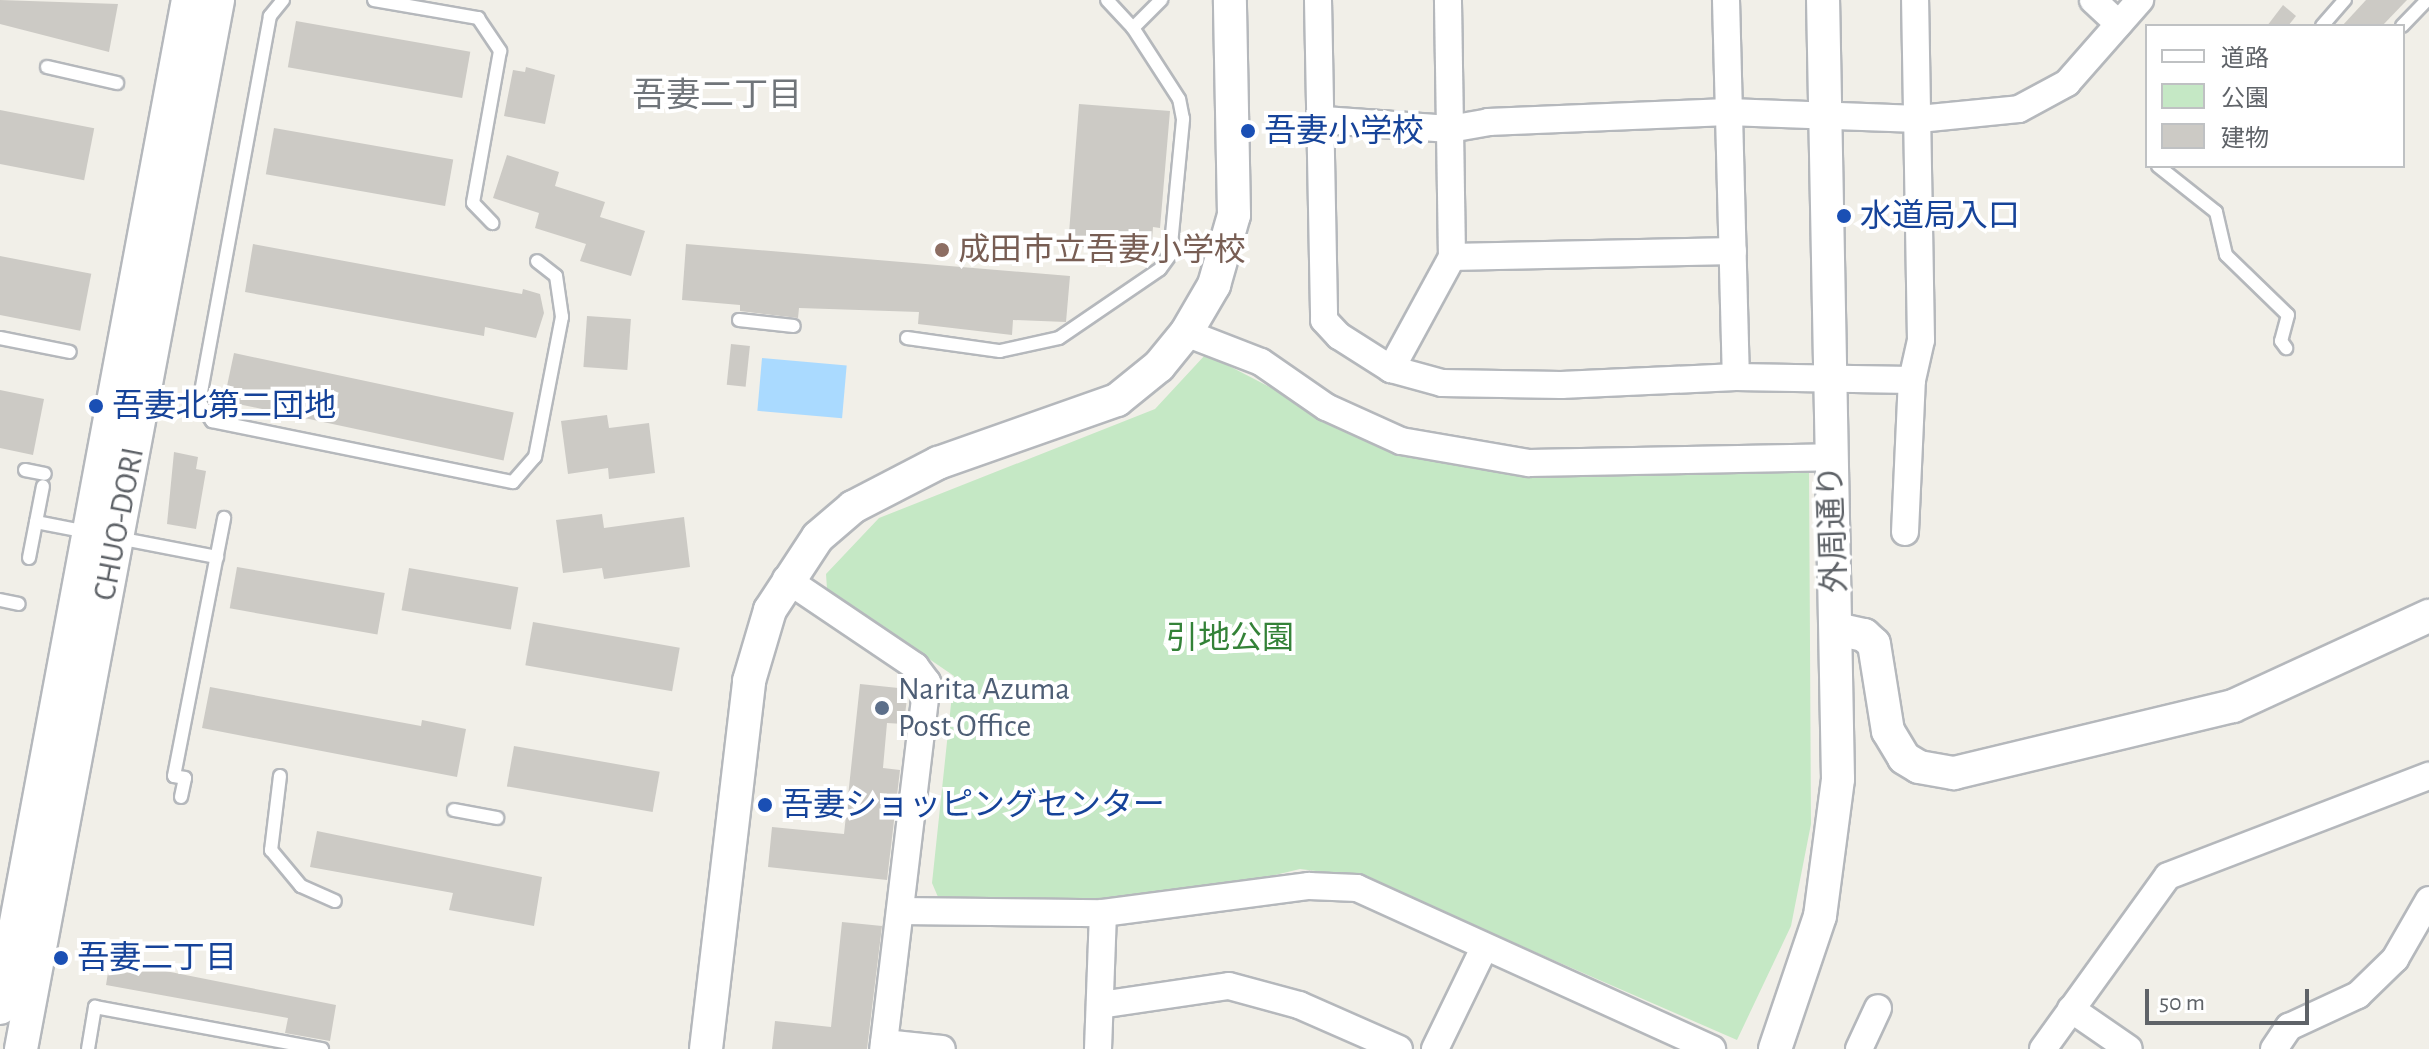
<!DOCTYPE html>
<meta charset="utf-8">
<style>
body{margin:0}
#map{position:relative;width:2429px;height:1049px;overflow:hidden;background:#f1efe8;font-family:"Alegreya Sans","Noto Sans JP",sans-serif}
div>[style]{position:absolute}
.green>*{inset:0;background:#c5e8c5}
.water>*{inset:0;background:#aadaff;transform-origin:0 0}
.building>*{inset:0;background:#cccac5;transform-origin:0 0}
.roads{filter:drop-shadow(2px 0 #b5b8bc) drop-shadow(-2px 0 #b5b8bc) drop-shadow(0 2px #b5b8bc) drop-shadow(0 -2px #b5b8bc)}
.service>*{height:12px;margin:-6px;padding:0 6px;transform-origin:6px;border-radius:6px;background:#fff}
.minor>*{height:26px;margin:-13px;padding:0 13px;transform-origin:13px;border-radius:13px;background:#fff}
.tertiary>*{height:32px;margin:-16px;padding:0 16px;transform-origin:16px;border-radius:16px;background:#fff}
.dots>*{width:22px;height:22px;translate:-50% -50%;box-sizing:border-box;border:4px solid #fff;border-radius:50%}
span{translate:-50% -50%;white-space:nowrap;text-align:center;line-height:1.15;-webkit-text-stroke:8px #fff;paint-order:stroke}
.transit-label{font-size:32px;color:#164399}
.left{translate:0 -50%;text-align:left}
.education-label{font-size:32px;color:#785e54}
.street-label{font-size:32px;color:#5f6368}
.park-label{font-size:32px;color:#348238}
.service-label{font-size:32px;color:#4e5e75}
.neighbourhood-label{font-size:34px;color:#70757a}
.legend{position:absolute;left:2145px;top:24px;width:260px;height:144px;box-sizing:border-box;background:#fff;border:2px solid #bfc1c3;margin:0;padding:10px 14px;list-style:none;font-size:24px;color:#5f6368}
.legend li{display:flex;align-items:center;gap:16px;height:40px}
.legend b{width:40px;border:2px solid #bfc1c3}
.scale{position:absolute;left:2145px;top:989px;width:164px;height:36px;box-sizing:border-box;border:4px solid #5f6368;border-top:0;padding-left:10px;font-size:24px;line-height:28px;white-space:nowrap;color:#5f6368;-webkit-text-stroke:6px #fff;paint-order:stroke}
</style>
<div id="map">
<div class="green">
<i style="clip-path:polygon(1206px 354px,1395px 452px,1477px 468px,1809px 464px,1811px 824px,1791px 926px,1737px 1040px,1363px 877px,1300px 869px,1234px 885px,1058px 909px,938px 897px,932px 883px,954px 676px,827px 589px,826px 574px,879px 518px,1155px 409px)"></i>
</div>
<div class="water">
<i style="left:762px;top:358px;width:85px;height:53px;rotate:5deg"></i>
</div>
<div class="building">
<i style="clip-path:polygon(0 0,118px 4px,109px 52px,0 24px)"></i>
<i style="clip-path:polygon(2366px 0,2407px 0,2382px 26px,2342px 26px)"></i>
<i style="clip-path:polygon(2283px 5px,2296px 16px,2288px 26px,2267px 26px)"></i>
<i style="left:296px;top:21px;width:177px;height:47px;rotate:10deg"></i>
<i style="clip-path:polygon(526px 67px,555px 75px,545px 124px,504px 116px,513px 70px,525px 72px)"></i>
<i style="clip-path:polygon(1079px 104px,1170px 111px,1160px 228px,1153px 227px,1151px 253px,1068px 246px)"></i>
<i style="left:0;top:110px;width:96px;height:53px;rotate:11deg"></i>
<i style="left:274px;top:128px;width:182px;height:47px;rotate:10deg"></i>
<i style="clip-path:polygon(507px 155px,559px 172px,555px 186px,605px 202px,600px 217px,645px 231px,631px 276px,580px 261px,586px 244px,535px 228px,539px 213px,493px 198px)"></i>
<i style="clip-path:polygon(253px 244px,522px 294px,523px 289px,540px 294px,544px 313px,536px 338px,485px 327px,484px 336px,245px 292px)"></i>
<i style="clip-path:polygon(686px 244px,1070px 276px,1066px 322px,1013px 320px,1012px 335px,918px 324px,919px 312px,799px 308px,798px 318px,740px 311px,740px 305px,682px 300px)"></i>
<i style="left:0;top:256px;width:93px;height:58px;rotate:11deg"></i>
<i style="left:587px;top:316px;width:44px;height:51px;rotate:4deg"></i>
<i style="left:731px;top:344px;width:19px;height:41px;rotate:6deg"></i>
<i style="left:234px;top:353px;width:286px;height:49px;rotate:12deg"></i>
<i style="clip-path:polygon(0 390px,44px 399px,33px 455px,0 448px)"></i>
<i style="clip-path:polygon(607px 415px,609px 428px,649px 423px,655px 473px,609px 479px,608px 468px,568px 474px,561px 421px)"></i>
<i style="clip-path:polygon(174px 452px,198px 457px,196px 469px,206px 471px,196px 529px,167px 524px)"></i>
<i style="clip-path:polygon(602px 514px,604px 528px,684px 517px,690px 567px,604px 579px,602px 568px,563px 573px,556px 520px)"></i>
<i style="left:237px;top:567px;width:150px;height:42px;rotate:10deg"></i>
<i style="left:409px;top:568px;width:111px;height:43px;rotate:10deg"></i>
<i style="left:533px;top:622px;width:149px;height:44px;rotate:10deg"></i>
<i style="clip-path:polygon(860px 684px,908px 689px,904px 724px,887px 723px,883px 768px,900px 770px,887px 880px,768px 867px,772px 827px,844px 834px)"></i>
<i style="clip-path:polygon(210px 687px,421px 726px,422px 720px,466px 729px,457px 777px,202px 728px)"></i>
<i style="left:514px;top:746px;width:148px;height:41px;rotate:10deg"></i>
<i style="clip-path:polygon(317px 831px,542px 877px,534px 926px,449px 910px,453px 893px,310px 867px)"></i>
<i style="clip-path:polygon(842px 922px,882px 926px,867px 1049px,772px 1049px,775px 1021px,831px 1027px)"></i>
<i style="clip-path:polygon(110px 960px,336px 1005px,330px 1041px,285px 1033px,288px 1018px,106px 985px)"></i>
</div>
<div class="roads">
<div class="service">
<i style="left:283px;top:0;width:21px;rotate:129deg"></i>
<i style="left:270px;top:16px;width:391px;rotate:100.4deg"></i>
<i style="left:199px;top:401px;width:24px;rotate:57deg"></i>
<i style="left:212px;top:421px;width:307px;rotate:11.5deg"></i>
<i style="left:513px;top:482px;width:33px;rotate:-49deg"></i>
<i style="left:535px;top:457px;width:143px;rotate:-79.1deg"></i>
<i style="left:562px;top:317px;width:41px;rotate:-98.3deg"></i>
<i style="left:556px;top:276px;width:24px;rotate:-142deg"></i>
<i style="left:374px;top:0;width:106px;rotate:9.8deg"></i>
<i style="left:478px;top:18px;width:40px;rotate:56deg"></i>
<i style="left:500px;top:51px;width:154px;rotate:100.1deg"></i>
<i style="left:473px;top:203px;width:28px;rotate:46deg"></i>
<i style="left:2322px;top:26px;width:35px;rotate:-49deg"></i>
<i style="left:2402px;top:26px;width:36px;rotate:-46deg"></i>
<i style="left:1133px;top:28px;width:40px;rotate:-45deg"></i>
<i style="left:47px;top:67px;width:72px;rotate:12.9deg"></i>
<i style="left:2158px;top:166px;width:74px;rotate:38.4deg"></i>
<i style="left:2216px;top:212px;width:44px;rotate:76.9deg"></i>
<i style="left:2226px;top:255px;width:86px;rotate:44.1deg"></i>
<i style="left:2288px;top:315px;width:27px;rotate:105deg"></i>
<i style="left:2281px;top:341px;width:9px;rotate:54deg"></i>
<i style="left:739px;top:320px;width:55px;rotate:6.2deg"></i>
<i style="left:0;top:338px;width:71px;rotate:11.3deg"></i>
<i style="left:907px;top:338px;width:94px;rotate:8deg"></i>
<i style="left:1000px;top:351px;width:60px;rotate:-12.4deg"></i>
<i style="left:1059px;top:338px;width:122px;rotate:-34.3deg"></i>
<i style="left:1160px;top:269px;width:17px;rotate:-54deg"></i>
<i style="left:1170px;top:255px;width:137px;rotate:-84.5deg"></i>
<i style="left:1183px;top:119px;width:20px;rotate:-101deg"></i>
<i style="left:1179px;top:99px;width:85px;rotate:-122.9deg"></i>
<i style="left:1133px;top:28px;width:38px;rotate:-133deg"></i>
<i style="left:25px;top:470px;width:20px;rotate:11deg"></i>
<i style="left:36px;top:522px;width:53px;rotate:10.9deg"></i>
<i style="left:118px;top:538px;width:101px;rotate:10.9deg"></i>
<i style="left:29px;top:558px;width:73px;rotate:-79deg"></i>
<i style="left:0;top:600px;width:19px;rotate:12deg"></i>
<i style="left:280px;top:776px;width:75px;rotate:96.9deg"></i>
<i style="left:271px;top:850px;width:47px;rotate:50.2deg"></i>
<i style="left:301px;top:886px;width:37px;rotate:24deg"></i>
<i style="left:181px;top:797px;width:19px;rotate:-78deg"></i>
<i style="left:185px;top:778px;width:11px;rotate:-170deg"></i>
<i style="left:174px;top:776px;width:263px;rotate:-79deg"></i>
<i style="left:454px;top:810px;width:44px;rotate:10.5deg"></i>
<i style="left:88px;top:1049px;width:43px;rotate:-80.5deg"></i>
<i style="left:95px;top:1007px;width:231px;rotate:10.5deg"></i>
</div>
<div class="minor">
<i style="left:1318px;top:0;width:320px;rotate:88.9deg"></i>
<i style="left:1324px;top:320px;width:22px;rotate:47deg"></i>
<i style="left:1339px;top:336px;width:62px;rotate:32.4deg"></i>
<i style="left:1391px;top:369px;width:53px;rotate:15.4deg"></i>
<i style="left:1442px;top:383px;width:119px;rotate:1deg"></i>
<i style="left:1561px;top:385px;width:175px;rotate:-2.6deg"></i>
<i style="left:1736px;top:377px;width:176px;rotate:1deg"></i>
<i style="left:1726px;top:0;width:377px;rotate:88.5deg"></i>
<i style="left:2093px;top:0;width:35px;rotate:43deg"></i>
<i style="left:1324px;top:120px;width:126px;rotate:4.1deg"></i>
<i style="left:1450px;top:129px;width:39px;rotate:-10deg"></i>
<i style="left:1488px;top:122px;width:240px;rotate:-2.4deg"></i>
<i style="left:1728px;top:112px;width:191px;rotate:2.1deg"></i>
<i style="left:1919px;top:119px;width:100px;rotate:-5.7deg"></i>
<i style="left:2019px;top:109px;width:55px;rotate:-28.4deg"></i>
<i style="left:2067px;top:83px;width:111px;rotate:-48.7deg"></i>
<i style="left:1452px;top:257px;width:281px;rotate:-1.2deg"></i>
<i style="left:1186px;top:333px;width:80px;rotate:21.1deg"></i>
<i style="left:1261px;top:362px;width:79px;rotate:34.7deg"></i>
<i style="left:1326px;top:407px;width:82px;rotate:24.4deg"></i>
<i style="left:1401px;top:441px;width:130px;rotate:9.8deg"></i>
<i style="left:1529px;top:463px;width:302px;rotate:-1.1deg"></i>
<i style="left:1391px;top:369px;width:128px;rotate:-61.4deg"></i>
<i style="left:1452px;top:257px;width:257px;rotate:-90.9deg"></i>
<i style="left:1905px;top:532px;width:152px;rotate:-87.4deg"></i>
<i style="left:1912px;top:380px;width:41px;rotate:-77.3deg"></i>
<i style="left:1921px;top:340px;width:340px;rotate:-91deg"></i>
<i style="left:786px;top:579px;width:156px;rotate:34deg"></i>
<i style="left:915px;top:666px;width:20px;rotate:53deg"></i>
<i style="left:927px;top:682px;width:370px;rotate:96.8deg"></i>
<i style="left:900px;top:911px;width:203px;rotate:0.6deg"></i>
<i style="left:1103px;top:913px;width:208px;rotate:-7.5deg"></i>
<i style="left:1309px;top:886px;width:48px;rotate:2.4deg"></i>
<i style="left:1357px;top:888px;width:390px;rotate:24.4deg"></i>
<i style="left:1100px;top:1005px;width:130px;rotate:-8.4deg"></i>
<i style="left:1229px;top:986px;width:73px;rotate:15.2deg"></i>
<i style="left:1299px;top:1005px;width:109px;rotate:23.7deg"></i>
<i style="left:2071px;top:1009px;width:70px;rotate:34.6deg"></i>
<i style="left:884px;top:1043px;width:58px;rotate:5.9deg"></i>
<i style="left:1098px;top:1049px;width:136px;rotate:-87.9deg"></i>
<i style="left:1435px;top:1049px;width:112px;rotate:-64.1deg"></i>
<i style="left:1859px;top:1049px;width:45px;rotate:-65.1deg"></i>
<i style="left:2043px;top:1049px;width:213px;rotate:-54.2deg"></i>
<i style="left:2168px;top:876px;width:280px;rotate:-21deg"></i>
<i style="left:2274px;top:1049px;width:27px;rotate:-56deg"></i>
<i style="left:2289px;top:1027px;width:76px;rotate:-24.9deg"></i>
<i style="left:2358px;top:995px;width:52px;rotate:-44.2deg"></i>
<i style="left:2395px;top:959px;width:68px;rotate:-60deg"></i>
</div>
<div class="tertiary">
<i style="left:1836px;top:629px;width:29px;rotate:12deg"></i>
<i style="left:1864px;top:635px;width:13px;rotate:42deg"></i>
<i style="left:1874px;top:644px;width:88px;rotate:80.9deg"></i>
<i style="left:1888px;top:731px;width:31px;rotate:59deg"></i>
<i style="left:1904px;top:758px;width:17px;rotate:31deg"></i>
<i style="left:1919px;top:767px;width:36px;rotate:10deg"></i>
<i style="left:1954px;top:773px;width:287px;rotate:-13.5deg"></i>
<i style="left:2233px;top:706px;width:216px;rotate:-24.7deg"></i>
<i style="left:0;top:1008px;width:1025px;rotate:-79.44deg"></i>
<i style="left:21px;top:1049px;width:1067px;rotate:-79.36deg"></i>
<i style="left:706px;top:1049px;width:371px;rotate:-83.3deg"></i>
<i style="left:749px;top:681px;width:74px;rotate:-73.5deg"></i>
<i style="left:770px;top:610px;width:87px;rotate:-56.7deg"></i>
<i style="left:818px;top:537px;width:46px;rotate:-40.6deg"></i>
<i style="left:853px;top:507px;width:96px;rotate:-27.4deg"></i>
<i style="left:938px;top:463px;width:190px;rotate:-19.4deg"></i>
<i style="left:1117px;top:400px;width:54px;rotate:-39deg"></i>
<i style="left:1159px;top:366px;width:43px;rotate:-50.7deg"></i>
<i style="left:1186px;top:333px;width:56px;rotate:-59.7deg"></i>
<i style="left:1214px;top:285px;width:73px;rotate:-74.1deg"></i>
<i style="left:1234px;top:215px;width:215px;rotate:-91.1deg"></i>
<i style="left:1775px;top:1049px;width:140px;rotate:-71.3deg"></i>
<i style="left:1820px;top:916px;width:138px;rotate:-82.5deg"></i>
<i style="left:1838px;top:779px;width:779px;rotate:-91.1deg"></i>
</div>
</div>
<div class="dots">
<i style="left:1248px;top:131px;background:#1a4fb4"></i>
<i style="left:1844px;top:216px;background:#1a4fb4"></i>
<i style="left:942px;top:250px;background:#8d6e63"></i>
<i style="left:96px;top:406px;background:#1a4fb4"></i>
<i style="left:882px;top:708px;background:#5c6f8a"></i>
<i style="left:765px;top:805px;background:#1a4fb4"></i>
<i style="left:61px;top:958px;background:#1a4fb4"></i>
</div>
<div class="transit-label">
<span class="left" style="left:1264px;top:131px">吾妻小学校</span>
<span class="left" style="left:1860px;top:216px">水道局入口</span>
<span class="left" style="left:112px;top:406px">吾妻北第二団地</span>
<span class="left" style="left:781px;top:805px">吾妻ショッピングセンター</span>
<span class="left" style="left:77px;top:958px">吾妻二丁目</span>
</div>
<div class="education-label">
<span class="left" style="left:958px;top:250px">成田市立吾妻小学校</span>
</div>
<div class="street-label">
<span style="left:119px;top:524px;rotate:-79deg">CHUO-DORI</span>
<span style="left:1833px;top:529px;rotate:-92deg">外周通り</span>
</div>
<div class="park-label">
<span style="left:1230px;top:638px">引地公園</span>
</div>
<div class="service-label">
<span class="left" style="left:898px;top:708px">Narita Azuma<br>Post Office</span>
</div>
<div class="neighbourhood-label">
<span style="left:717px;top:97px">吾妻二丁目</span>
</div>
<ul class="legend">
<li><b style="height:10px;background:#fff"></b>道路</li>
<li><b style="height:22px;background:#c5e8c5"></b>公園</li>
<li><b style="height:22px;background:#cccac5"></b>建物</li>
</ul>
<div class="scale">50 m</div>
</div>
